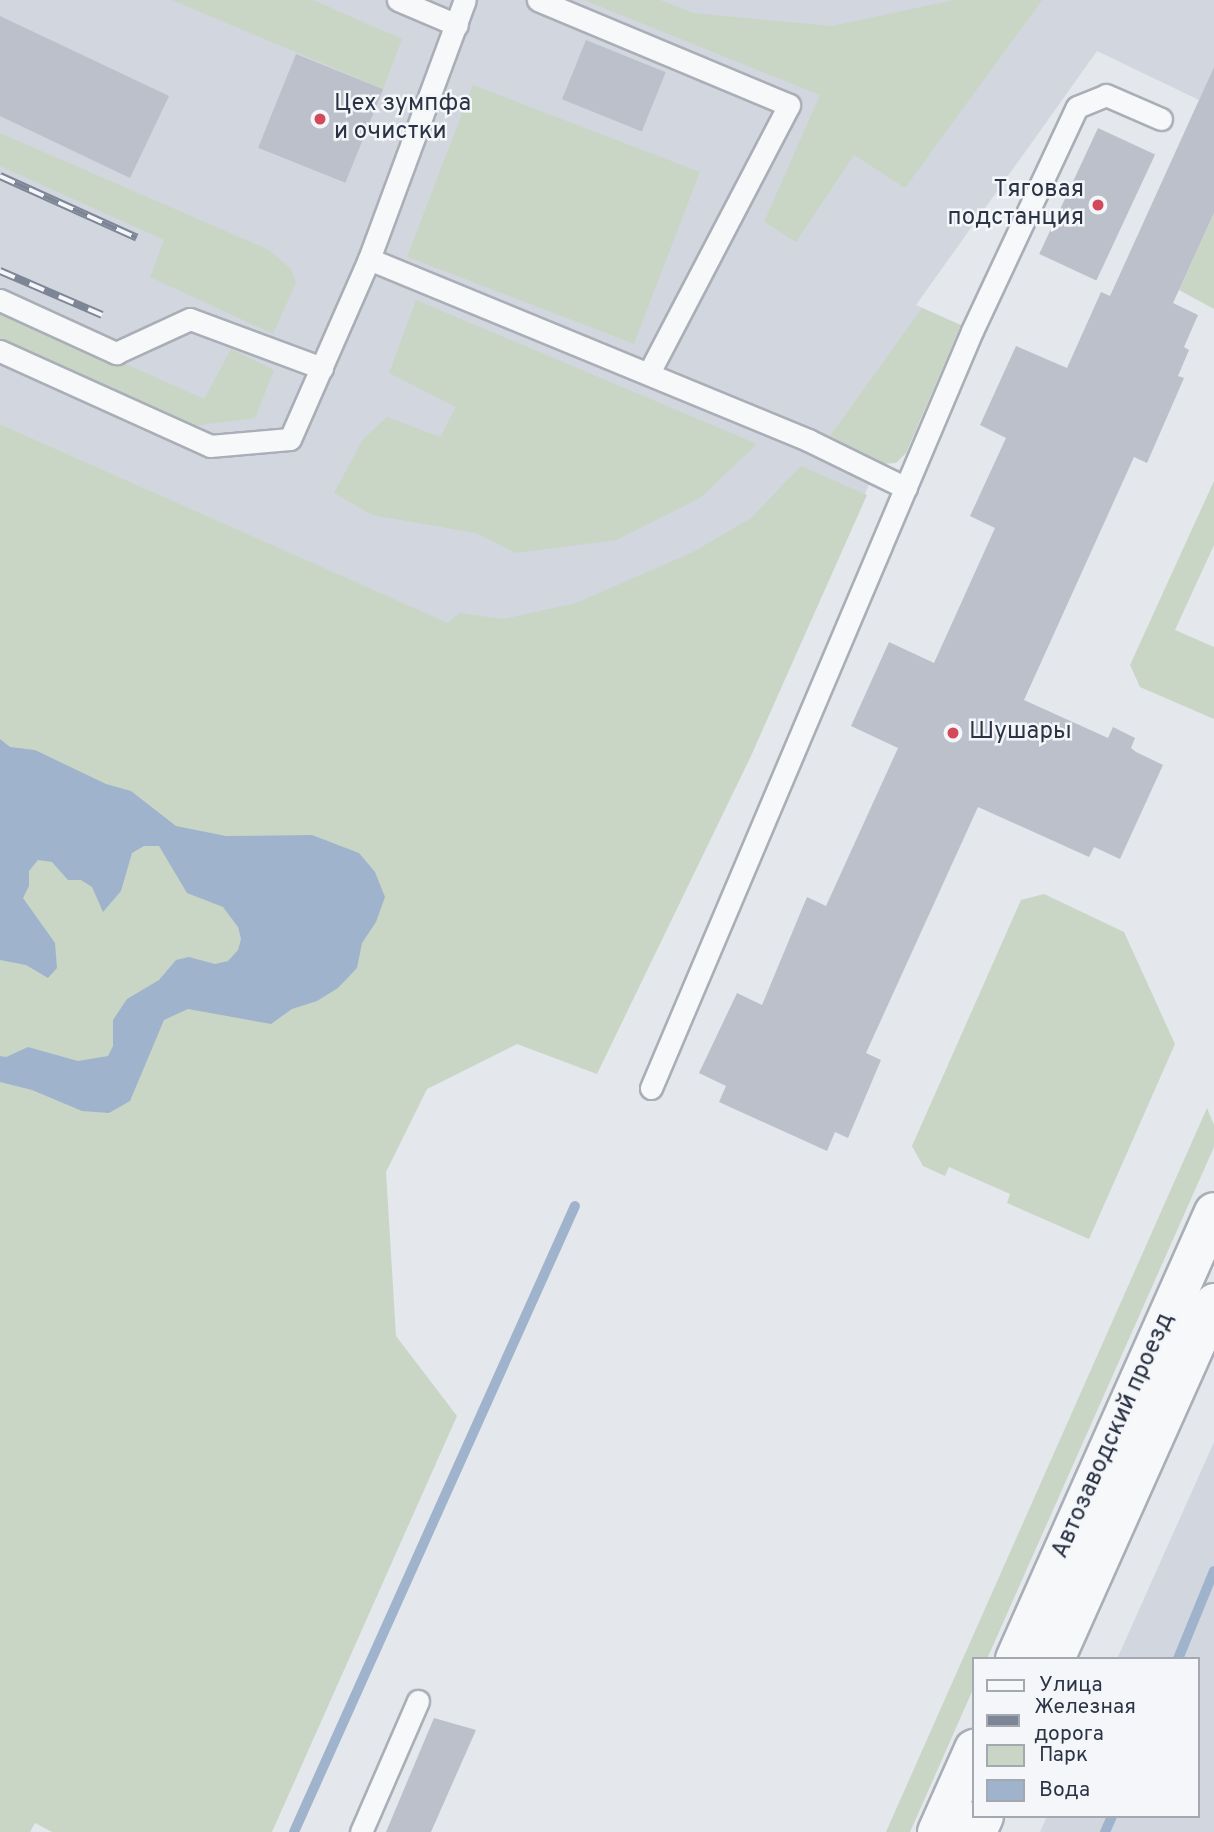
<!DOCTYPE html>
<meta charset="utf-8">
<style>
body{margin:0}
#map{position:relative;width:1214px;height:1832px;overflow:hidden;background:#e4e7ec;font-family:Overpass,sans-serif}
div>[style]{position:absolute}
.built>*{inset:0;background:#d2d6de}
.green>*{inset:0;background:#c9d6c5;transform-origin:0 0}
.water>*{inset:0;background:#9fb4cc}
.stream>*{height:10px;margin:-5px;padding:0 5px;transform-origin:5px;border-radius:5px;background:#9fb4cc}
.building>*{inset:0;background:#bbc0ca;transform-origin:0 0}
.roads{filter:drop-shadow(2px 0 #a9aeb7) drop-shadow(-2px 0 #a9aeb7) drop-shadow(0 2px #a9aeb7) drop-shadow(0 -2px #a9aeb7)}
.service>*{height:21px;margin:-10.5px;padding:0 10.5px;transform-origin:10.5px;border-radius:10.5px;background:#f7f8fa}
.minor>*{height:38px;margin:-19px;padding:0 19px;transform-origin:19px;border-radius:19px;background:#f7f8fa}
.rail>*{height:8px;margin-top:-4px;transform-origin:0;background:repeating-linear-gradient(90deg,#f4f6f9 0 16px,#7d8696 0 32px);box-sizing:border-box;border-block:2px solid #7d8696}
.dots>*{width:19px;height:19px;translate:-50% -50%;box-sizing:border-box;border:4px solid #f4f6f9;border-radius:50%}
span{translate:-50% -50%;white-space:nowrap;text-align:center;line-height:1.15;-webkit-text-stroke:5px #f4f6f9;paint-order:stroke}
.poi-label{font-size:24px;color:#2b3445}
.left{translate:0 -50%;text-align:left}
.right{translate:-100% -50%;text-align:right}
.street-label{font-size:24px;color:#2b3445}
.legend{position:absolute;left:972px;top:1657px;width:228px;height:161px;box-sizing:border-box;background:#f4f6f9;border:2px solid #a4a8b1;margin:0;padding:9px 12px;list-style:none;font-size:21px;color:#2b3445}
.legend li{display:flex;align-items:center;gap:14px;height:35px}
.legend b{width:35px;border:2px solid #a4a8b1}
</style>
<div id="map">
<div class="built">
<i style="clip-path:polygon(0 0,1214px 0,1214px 67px,1199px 100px,1097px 51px,916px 305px,942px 317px,750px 758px,0 424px)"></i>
<i style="clip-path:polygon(1214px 1442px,1214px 1832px,1040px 1832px,1047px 1816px,1198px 1816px,1198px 1659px,1117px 1659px)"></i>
</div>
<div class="green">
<i style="clip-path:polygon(172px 0,313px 0,402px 39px,383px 89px)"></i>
<i style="clip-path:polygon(584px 0,660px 0,693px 13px,832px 26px,954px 0,1042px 0,905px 188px,854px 155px,796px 242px,764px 222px,820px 95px)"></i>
<i style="left:473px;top:85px;width:243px;height:184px;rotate:21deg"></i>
<i style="clip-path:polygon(0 133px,269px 250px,291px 269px,296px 283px,273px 334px,150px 277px,164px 240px,0 166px)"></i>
<i style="clip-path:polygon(1214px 213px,1214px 309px,1179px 290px)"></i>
<i style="clip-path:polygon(416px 300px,757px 444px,700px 498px,616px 540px,516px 553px,476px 533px,372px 515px,334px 493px,363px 439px,387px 417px,440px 437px,456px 407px,389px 373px)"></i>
<i style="clip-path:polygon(0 308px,204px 399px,231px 349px,274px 370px,255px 418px,193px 426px,0 339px)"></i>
<i style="clip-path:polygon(922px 308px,961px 325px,906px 453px,896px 463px,881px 464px,830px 436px)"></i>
<i style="clip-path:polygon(0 424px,448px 623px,459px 613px,503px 619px,576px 603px,693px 552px,751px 518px,801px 466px,867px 495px,750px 758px,597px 1074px,517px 1044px,427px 1089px,386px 1172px,396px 1336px,457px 1416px,272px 1832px,52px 1832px,35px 1823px,30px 1832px,0 1832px)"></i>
<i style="clip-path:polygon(1214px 481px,1214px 545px,1175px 630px,1214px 647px,1214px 719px,1140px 687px,1130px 665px)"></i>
<i style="clip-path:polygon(1044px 894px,1124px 932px,1175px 1044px,1089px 1239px,1007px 1203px,1010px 1194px,949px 1167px,945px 1176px,923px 1166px,912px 1146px,1021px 900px)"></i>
<i style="clip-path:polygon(1207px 1108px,1214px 1125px,1214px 1147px,987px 1659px,974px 1659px,974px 1687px,910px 1832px,886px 1832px)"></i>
</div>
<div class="water">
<i style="clip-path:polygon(0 739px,10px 747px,35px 750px,106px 784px,131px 791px,176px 826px,226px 836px,312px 835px,359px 853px,375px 872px,385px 897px,376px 922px,362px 943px,357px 968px,338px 988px,317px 1001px,292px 1009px,271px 1024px,188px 1009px,164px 1020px,130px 1101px,109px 1113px,82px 1111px,32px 1090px,0 1082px,0 1056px,6px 1057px,28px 1047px,78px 1061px,108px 1056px,113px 1046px,113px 1020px,127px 999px,159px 980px,176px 960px,189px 957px,215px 964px,228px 961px,238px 950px,241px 939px,238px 927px,223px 907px,187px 893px,159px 846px,144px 846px,132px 853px,121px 891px,103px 912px,92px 887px,81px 880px,68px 880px,52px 862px,38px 860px,29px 871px,29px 886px,23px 898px,55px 943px,57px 968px,48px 978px,26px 965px,0 960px)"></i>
</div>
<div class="stream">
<i style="left:1178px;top:1659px;width:95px;rotate:-67.8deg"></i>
<i style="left:294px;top:1832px;width:686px;rotate:-65.83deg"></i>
<i style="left:1105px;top:1832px;width:17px;rotate:-66deg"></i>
</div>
<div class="building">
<i style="clip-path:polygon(0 16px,169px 96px,130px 178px,0 116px)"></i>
<i style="left:586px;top:40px;width:86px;height:64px;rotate:22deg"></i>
<i style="left:296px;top:54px;width:94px;height:101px;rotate:22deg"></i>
<i style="clip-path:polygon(1214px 67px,1214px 213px,1173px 303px,1198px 315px,1184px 347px,1189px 350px,1178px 376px,1184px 378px,1147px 463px,1134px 457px,1024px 700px,1108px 738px,1113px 727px,1135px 738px,1131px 748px,1136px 752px,1163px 765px,1120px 859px,1094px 847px,1089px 857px,978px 807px,866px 1053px,881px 1060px,848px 1138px,835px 1132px,827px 1151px,719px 1102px,726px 1086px,699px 1073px,737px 993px,762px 1005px,807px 897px,826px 906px,898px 748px,851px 726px,889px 642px,934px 663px,995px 528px,970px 516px,1006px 438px,980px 425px,1016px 346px,1067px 368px,1101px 292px,1110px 296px)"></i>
<i style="left:1098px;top:128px;width:63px;height:139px;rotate:25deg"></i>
<i style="clip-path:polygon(434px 1718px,476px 1730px,431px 1832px,386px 1832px)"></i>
</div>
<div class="roads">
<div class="service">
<i style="left:398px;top:0;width:64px;rotate:23deg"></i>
<i style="left:538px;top:0;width:272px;rotate:22.7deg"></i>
<i style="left:789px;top:105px;width:302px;rotate:117.6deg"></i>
<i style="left:369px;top:259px;width:475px;rotate:22.4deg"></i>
<i style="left:808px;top:440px;width:109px;rotate:26.1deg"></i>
<i style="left:0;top:300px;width:128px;rotate:24.6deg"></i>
<i style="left:116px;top:353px;width:81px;rotate:-24.7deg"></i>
<i style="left:190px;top:319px;width:141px;rotate:20.4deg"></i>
<i style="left:0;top:351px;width:230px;rotate:24.3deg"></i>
<i style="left:210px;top:446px;width:80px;rotate:-5deg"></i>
<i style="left:290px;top:439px;width:197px;rotate:-66.3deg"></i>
<i style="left:369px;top:259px;width:276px;rotate:-69.7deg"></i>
<i style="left:651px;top:1088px;width:822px;rotate:-67.02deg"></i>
<i style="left:972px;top:331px;width:247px;rotate:-64.9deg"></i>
<i style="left:1077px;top:107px;width:31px;rotate:-22deg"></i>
<i style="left:1106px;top:95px;width:60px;rotate:23.6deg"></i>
<i style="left:361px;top:1832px;width:143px;rotate:-66.5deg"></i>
</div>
<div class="minor">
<i style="left:1015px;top:1659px;width:489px;rotate:-66deg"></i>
<i style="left:1055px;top:1659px;width:390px;rotate:-65.9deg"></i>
<i style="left:937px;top:1832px;width:91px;rotate:-66deg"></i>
<i style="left:977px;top:1832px;width:17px;rotate:-66deg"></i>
</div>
</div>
<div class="rail">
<i style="left:0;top:176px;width:150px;rotate:24.3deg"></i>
<i style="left:0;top:271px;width:111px;rotate:23.3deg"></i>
</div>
<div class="dots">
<i style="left:320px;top:119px;background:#d1495b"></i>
<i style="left:1098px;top:205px;background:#d1495b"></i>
<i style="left:953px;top:733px;background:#d1495b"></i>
</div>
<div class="poi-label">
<span class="left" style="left:334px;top:119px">Цех зумпфа<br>и очистки</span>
<span class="right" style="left:1084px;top:205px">Тяговая<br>подстанция</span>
<span class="left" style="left:969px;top:733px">Шушары</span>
</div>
<div class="street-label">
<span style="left:1114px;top:1436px;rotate:-66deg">Автозаводский проезд</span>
</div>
<ul class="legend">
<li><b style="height:9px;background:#f7f8fa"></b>Улица</li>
<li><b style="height:9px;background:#7d8696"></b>Железная дорога</li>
<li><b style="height:19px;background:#c9d6c5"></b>Парк</li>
<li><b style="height:19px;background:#9fb4cc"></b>Вода</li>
</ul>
</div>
